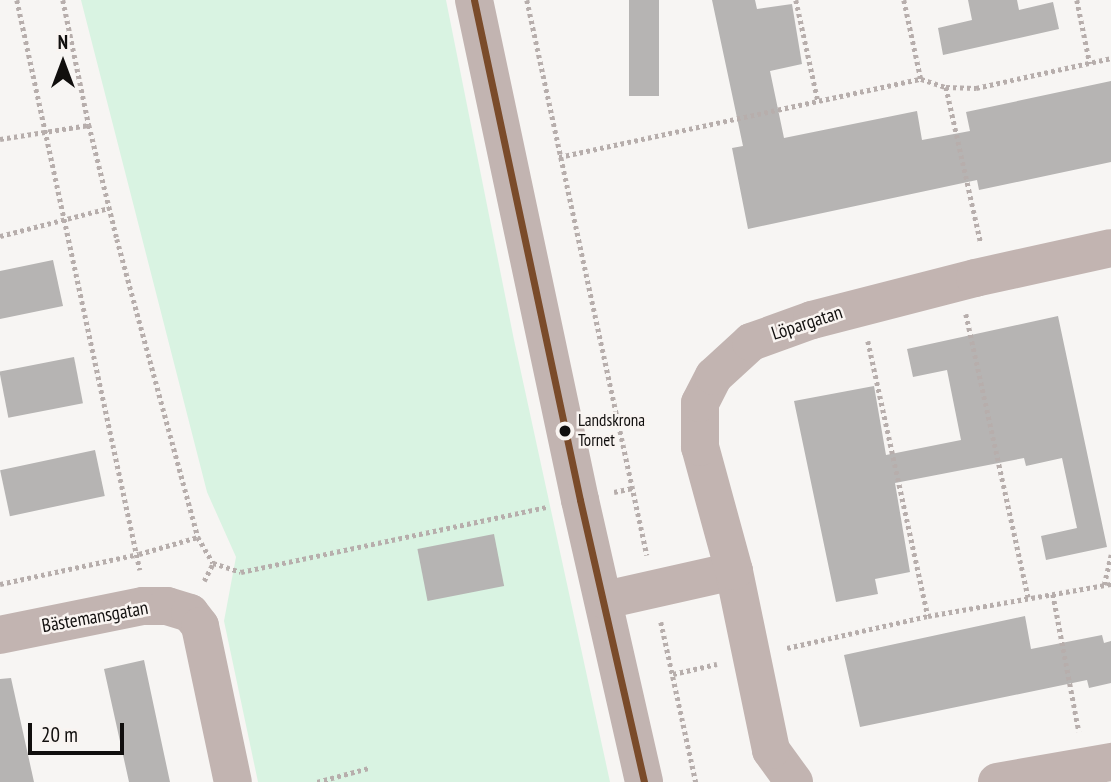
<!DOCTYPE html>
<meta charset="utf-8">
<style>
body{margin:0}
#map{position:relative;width:1111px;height:782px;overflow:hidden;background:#f7f5f3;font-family:"PT Sans Narrow",sans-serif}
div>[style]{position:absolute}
.green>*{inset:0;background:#d9f3e2}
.building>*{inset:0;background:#b6b4b3;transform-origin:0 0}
.path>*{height:4.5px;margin-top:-2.25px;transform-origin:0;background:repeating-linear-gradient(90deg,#b7aeac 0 3.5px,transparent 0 7px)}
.minor>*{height:38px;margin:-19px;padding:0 19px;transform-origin:19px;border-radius:19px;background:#c2b4b1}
.bus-1>*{height:7px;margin:-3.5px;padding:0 3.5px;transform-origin:3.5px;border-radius:3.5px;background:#7a4b2a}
.dots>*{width:19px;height:19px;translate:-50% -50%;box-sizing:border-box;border:4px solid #f9f4f1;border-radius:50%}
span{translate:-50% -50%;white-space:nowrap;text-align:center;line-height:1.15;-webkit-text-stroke:5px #f9f4f1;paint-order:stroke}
.bus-label{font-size:17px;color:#110f0e}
.left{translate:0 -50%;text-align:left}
.street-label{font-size:19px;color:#110f0e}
.north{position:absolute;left:28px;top:28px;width:70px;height:70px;-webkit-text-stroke:5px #f9f4f1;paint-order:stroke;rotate:0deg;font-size:19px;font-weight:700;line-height:28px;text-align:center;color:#110f0e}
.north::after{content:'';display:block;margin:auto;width:24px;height:32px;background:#110f0e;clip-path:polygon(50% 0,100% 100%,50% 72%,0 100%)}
.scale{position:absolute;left:28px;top:723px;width:96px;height:32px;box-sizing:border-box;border:4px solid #110f0e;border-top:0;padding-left:9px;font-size:21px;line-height:24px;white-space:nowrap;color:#110f0e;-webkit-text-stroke:5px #f9f4f1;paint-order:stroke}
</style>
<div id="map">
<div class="green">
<i style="clip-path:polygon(81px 0,446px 0,514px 340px,610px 782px,258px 782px,224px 621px,236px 557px,207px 492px)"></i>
</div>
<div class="building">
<i style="left:629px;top:0;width:30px;height:96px"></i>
<i style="clip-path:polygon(712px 0,755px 0,757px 9px,792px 4px,802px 64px,770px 71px,784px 138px,917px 111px,922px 140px,970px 131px,966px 112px,1111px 81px,1111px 162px,979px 190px,977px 180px,748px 229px,732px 148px,743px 146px)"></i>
<i style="clip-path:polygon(968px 0,1017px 0,1019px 10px,1053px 2px,1059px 29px,943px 55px,938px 28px,972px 20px)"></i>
<i style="clip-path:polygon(53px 260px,63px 306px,0 319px,0 271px)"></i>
<i style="clip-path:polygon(1058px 316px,1107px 547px,1046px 560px,1041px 536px,1077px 528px,1062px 458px,1026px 466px,1024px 458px,895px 483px,910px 572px,875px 579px,878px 594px,836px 602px,794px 401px,874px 386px,886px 455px,961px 440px,947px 370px,913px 377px,907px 349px)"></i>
<i style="left:74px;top:357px;width:47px;height:76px;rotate:79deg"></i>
<i style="left:95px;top:450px;width:47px;height:97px;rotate:78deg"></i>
<i style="left:494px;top:534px;width:53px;height:78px;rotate:79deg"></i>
<i style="clip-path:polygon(1025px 616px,1031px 649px,1102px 635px,1104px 643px,1111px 641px,1111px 683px,1089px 688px,1087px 680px,860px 727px,844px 655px)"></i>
<i style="clip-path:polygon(144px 660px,161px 740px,170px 782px,129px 782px,104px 669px)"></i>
<i style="clip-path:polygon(11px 678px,34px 782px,0 782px,0 679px)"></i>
</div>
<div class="path">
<i style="left:17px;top:0;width:583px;rotate:77.82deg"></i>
<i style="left:63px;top:0;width:128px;rotate:78.3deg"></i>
<i style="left:89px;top:125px;width:117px;rotate:76.2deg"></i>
<i style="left:117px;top:239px;width:309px;rotate:74.8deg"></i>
<i style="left:198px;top:537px;width:30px;rotate:60deg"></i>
<i style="left:213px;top:563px;width:29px;rotate:18deg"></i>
<i style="left:241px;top:572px;width:313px;rotate:-12deg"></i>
<i style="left:527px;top:0;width:568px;rotate:77.8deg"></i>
<i style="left:796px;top:0;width:103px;rotate:77.7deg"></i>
<i style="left:904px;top:0;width:81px;rotate:77.9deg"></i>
<i style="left:1077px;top:0;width:65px;rotate:78.5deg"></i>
<i style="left:946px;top:87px;width:30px;rotate:2deg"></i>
<i style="left:976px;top:88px;width:138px;rotate:-12.5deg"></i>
<i style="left:0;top:139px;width:90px;rotate:-8.9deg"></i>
<i style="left:559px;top:157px;width:370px;rotate:-12.2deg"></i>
<i style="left:921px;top:79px;width:26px;rotate:18deg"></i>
<i style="left:946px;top:87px;width:160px;rotate:77.4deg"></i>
<i style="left:0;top:236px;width:113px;rotate:-14.4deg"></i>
<i style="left:966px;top:314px;width:290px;rotate:77.6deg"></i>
<i style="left:868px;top:341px;width:281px;rotate:77.7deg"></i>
<i style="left:614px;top:492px;width:19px;rotate:-12deg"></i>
<i style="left:204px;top:581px;width:20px;rotate:-63deg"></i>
<i style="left:0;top:584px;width:142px;rotate:-12.2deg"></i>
<i style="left:139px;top:554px;width:61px;rotate:-16.1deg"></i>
<i style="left:1104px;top:585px;width:31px;rotate:-77deg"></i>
<i style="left:1053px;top:594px;width:140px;rotate:79.3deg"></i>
<i style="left:661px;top:622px;width:164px;rotate:77.7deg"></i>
<i style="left:787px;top:648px;width:145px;rotate:-12.8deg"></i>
<i style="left:928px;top:616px;width:186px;rotate:-9.9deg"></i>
<i style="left:673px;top:674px;width:45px;rotate:-12.8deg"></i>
<i style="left:317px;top:782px;width:54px;rotate:-15.1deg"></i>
</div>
<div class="minor">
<i style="left:474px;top:0;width:511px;rotate:78.03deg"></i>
<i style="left:580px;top:500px;width:289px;rotate:77.2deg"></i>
<i style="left:605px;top:600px;width:132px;rotate:-12.7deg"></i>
<i style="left:0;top:635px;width:146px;rotate:-11.5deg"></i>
<i style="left:143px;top:606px;width:24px"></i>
<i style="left:167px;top:606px;width:24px;rotate:17deg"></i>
<i style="left:190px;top:613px;width:16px;rotate:52deg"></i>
<i style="left:200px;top:626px;width:159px;rotate:78.1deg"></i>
<i style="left:794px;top:782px;width:39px;rotate:-126deg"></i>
<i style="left:771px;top:750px;width:183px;rotate:-101.7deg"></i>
<i style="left:734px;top:571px;width:129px;rotate:-105.3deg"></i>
<i style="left:700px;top:447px;width:44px;rotate:-90deg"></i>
<i style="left:700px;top:403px;width:30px;rotate:-63deg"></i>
<i style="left:714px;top:376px;width:50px;rotate:-42.6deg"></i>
<i style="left:751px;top:342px;width:65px;rotate:-19.8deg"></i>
<i style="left:812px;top:320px;width:168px;rotate:-14.4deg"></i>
<i style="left:975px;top:278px;width:139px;rotate:-12.4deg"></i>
<i style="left:997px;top:782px;width:116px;rotate:-10deg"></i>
</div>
<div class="bus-1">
<i style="left:474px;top:0;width:511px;rotate:78.03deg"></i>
<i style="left:580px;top:500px;width:289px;rotate:77.2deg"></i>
</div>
<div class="dots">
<i style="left:565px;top:431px;background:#110f0e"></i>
</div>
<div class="bus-label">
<span class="left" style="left:578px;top:431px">Landskrona<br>Tornet</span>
</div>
<div class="street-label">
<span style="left:807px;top:323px;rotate:-18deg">Löpargatan</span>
<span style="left:95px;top:617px;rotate:-10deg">Bästemansgatan</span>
</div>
<div class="north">N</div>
<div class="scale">20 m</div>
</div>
